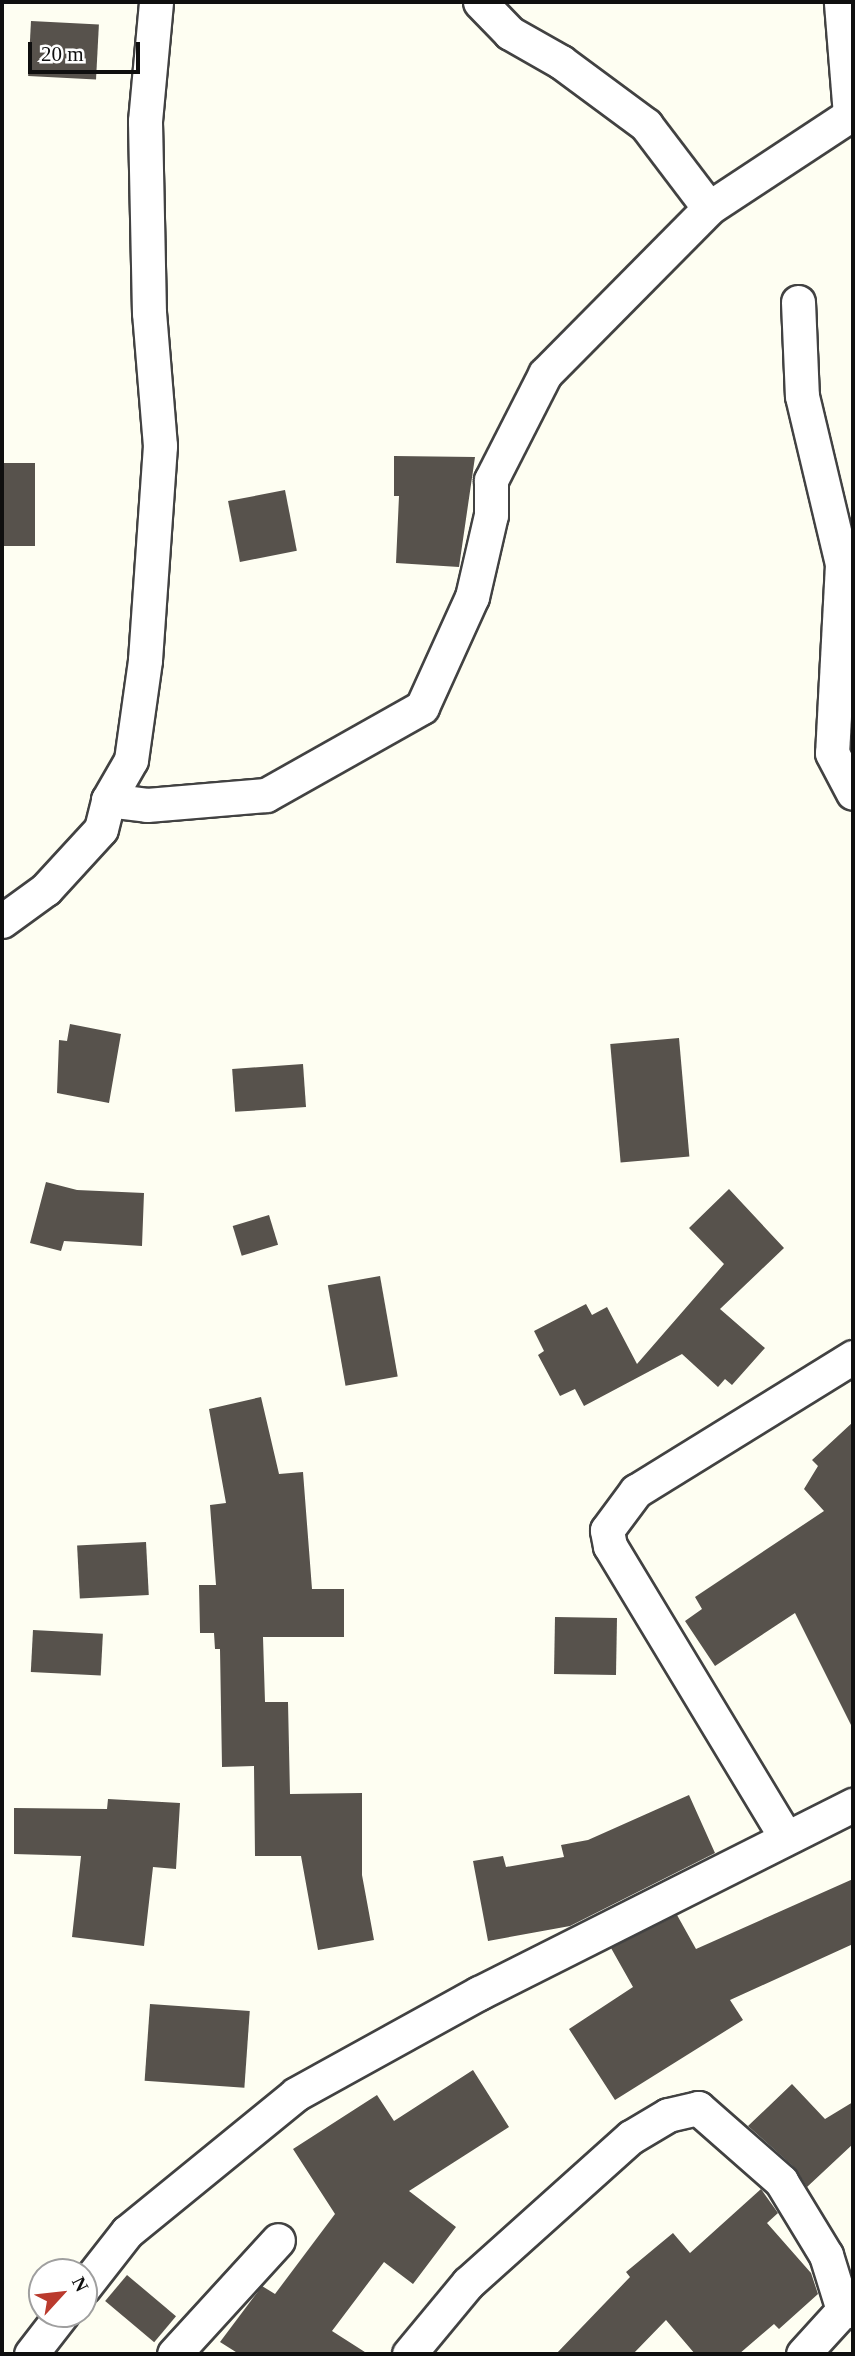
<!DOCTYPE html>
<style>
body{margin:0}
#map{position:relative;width:855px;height:2356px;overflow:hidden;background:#fefef2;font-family:"Times New Roman",serif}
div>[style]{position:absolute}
.building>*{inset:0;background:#57524c;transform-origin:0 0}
.roads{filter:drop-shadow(2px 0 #424242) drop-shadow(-2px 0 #424242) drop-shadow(0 2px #424242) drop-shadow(0 -2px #424242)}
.minor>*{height:33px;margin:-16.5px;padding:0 16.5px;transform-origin:16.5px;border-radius:16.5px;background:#fff}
span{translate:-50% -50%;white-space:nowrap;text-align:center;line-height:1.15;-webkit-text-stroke:7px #fff;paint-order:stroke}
.frame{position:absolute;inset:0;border:4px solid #0f0f0f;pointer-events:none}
.north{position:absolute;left:28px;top:2258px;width:70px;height:70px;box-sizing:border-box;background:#fff;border:2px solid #9f9f9f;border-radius:50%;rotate:63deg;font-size:19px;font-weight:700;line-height:28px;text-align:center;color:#0f0f0f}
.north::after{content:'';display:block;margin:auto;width:24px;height:32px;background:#ba3a2d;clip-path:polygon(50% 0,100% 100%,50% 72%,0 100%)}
.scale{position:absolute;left:28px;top:42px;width:112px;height:32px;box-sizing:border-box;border:4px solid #0f0f0f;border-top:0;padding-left:9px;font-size:21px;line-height:24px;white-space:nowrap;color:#0f0f0f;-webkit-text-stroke:5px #fff;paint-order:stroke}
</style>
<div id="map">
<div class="building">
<i style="left:31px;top:21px;width:68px;height:55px;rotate:3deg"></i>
<i style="clip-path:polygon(394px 456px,475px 457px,459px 567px,396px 563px,399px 496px,394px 496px)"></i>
<i style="left:2px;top:463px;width:33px;height:83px"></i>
<i style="left:285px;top:490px;width:62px;height:58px;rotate:79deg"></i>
<i style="clip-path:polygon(70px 1024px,121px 1034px,109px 1103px,57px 1093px,59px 1040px,67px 1041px)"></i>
<i style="left:679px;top:1038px;width:119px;height:69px;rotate:85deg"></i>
<i style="left:303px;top:1064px;width:43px;height:71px;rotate:86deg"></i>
<i style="clip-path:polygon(46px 1182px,77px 1190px,144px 1193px,142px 1246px,64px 1241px,61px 1251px,30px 1243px)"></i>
<i style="clip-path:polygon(729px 1189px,784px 1248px,720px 1309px,765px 1348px,732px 1385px,725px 1379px,718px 1387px,682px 1354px,584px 1406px,575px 1389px,560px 1396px,538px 1355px,544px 1351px,534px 1331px,586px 1304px,592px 1315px,607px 1307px,637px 1364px,724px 1264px,689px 1228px)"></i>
<i style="left:269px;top:1215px;width:31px;height:38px;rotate:73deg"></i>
<i style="left:380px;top:1276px;width:102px;height:53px;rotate:80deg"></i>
<i style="clip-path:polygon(261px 1397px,279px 1474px,303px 1472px,312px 1589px,344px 1589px,344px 1637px,263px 1637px,265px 1702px,288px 1702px,290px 1794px,362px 1793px,362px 1875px,374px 1940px,318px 1950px,301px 1856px,255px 1856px,254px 1766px,222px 1767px,220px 1649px,215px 1649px,214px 1633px,200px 1633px,199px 1585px,216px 1585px,210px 1505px,226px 1503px,209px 1409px)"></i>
<i style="clip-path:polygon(853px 1422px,853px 1729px,795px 1613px,715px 1666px,685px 1621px,702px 1609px,695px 1597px,824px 1511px,804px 1489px,818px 1466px,812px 1460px)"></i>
<i style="left:146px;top:1542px;width:53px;height:69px;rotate:87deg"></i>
<i style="left:555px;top:1617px;width:62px;height:57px;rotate:1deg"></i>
<i style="left:33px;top:1630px;width:70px;height:42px;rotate:3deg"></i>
<i style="clip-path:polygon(689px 1795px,715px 1853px,570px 1926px,488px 1941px,473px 1861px,503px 1856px,506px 1867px,564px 1857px,561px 1845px,588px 1840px)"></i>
<i style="clip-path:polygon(108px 1799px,180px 1803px,176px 1869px,153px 1867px,144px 1946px,72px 1937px,81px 1856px,14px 1854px,14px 1808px,107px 1809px)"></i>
<i style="clip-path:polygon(853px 1879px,853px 1944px,730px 2000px,743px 2020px,615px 2100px,569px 2029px,633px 1987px,611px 1948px,677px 1915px,696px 1949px)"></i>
<i style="left:150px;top:2004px;width:100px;height:77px;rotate:4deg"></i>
<i style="clip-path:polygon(473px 2070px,509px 2127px,409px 2191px,456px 2227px,413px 2284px,384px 2262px,332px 2331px,368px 2354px,239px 2354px,220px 2342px,262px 2286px,275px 2294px,335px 2214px,293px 2149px,377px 2095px,394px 2121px)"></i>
<i style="clip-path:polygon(792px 2084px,825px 2119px,853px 2102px,853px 2144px,807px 2187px,794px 2167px,748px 2126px)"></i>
<i style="clip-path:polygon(761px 2189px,778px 2213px,767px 2223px,811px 2273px,818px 2294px,779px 2329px,774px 2324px,739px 2354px,695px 2354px,666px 2320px,633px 2354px,556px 2354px,630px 2277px,626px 2272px,673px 2233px,690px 2253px)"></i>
<i style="left:127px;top:2275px;width:64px;height:34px;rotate:40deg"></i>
</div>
<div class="roads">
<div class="minor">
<i style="left:480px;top:2px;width:43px;rotate:45.9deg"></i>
<i style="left:510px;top:33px;width:59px;rotate:29.6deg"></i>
<i style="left:561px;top:62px;width:106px;rotate:36.5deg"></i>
<i style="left:646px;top:125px;width:104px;rotate:52.8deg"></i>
<i style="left:798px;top:302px;width:94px;rotate:87.6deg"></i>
<i style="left:802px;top:396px;width:173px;rotate:76.6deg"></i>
<i style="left:842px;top:564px;width:189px;rotate:93deg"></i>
<i style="left:832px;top:753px;width:45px;rotate:62.3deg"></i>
<i style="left:108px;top:800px;width:39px;rotate:7deg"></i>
<i style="left:147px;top:805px;width:119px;rotate:-4.8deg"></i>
<i style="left:266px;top:795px;width:179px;rotate:-29.4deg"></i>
<i style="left:422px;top:707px;width:121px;rotate:-65.6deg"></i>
<i style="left:472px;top:597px;width:84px;rotate:-77deg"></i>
<i style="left:491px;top:515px;width:35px;rotate:-90deg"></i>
<i style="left:491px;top:480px;width:119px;rotate:-63deg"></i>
<i style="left:545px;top:374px;width:233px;rotate:-45.3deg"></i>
<i style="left:709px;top:208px;width:169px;rotate:-33.4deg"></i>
<i style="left:850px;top:115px;width:113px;rotate:-94.6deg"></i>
<i style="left:2px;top:921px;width:54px;rotate:-36deg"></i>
<i style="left:46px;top:889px;width:81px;rotate:-47.5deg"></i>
<i style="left:101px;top:829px;width:30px;rotate:-76deg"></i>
<i style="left:108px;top:800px;width:46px;rotate:-60.1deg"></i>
<i style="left:131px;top:760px;width:101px;rotate:-82deg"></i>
<i style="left:145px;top:660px;width:215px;rotate:-86deg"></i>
<i style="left:160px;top:446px;width:133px;rotate:-94.7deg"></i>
<i style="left:149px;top:313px;width:192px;rotate:-91.2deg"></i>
<i style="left:145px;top:121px;width:120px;rotate:-84.7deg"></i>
<i style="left:785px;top:1836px;width:339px;rotate:-121.1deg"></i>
<i style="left:610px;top:1546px;width:16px;rotate:-101deg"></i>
<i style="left:607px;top:1530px;width:49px;rotate:-53.4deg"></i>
<i style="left:636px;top:1491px;width:255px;rotate:-31.7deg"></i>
<i style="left:84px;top:2287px;width:70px;rotate:-52deg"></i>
<i style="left:127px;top:2232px;width:218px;rotate:-39.2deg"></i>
<i style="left:296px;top:2094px;width:209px;rotate:-28.9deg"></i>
<i style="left:479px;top:1993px;width:419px;rotate:-26.7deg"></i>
<i style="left:31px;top:2354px;width:51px;rotate:-52.2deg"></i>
<i style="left:174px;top:2354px;width:154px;rotate:-47.6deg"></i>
<i style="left:409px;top:2354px;width:92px;rotate:-50.3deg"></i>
<i style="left:468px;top:2283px;width:219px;rotate:-41.9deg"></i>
<i style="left:631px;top:2137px;width:43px;rotate:-30.7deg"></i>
<i style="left:668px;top:2115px;width:31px;rotate:-13deg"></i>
<i style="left:698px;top:2108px;width:111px;rotate:41.3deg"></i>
<i style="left:781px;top:2181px;width:87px;rotate:58.7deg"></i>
<i style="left:826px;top:2255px;width:58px;rotate:72.8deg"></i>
<i style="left:803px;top:2354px;width:59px;rotate:-47.7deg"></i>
<i style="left:843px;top:2310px;width:10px;rotate:6deg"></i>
</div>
</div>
<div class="frame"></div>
<div class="north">N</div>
<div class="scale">20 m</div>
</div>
